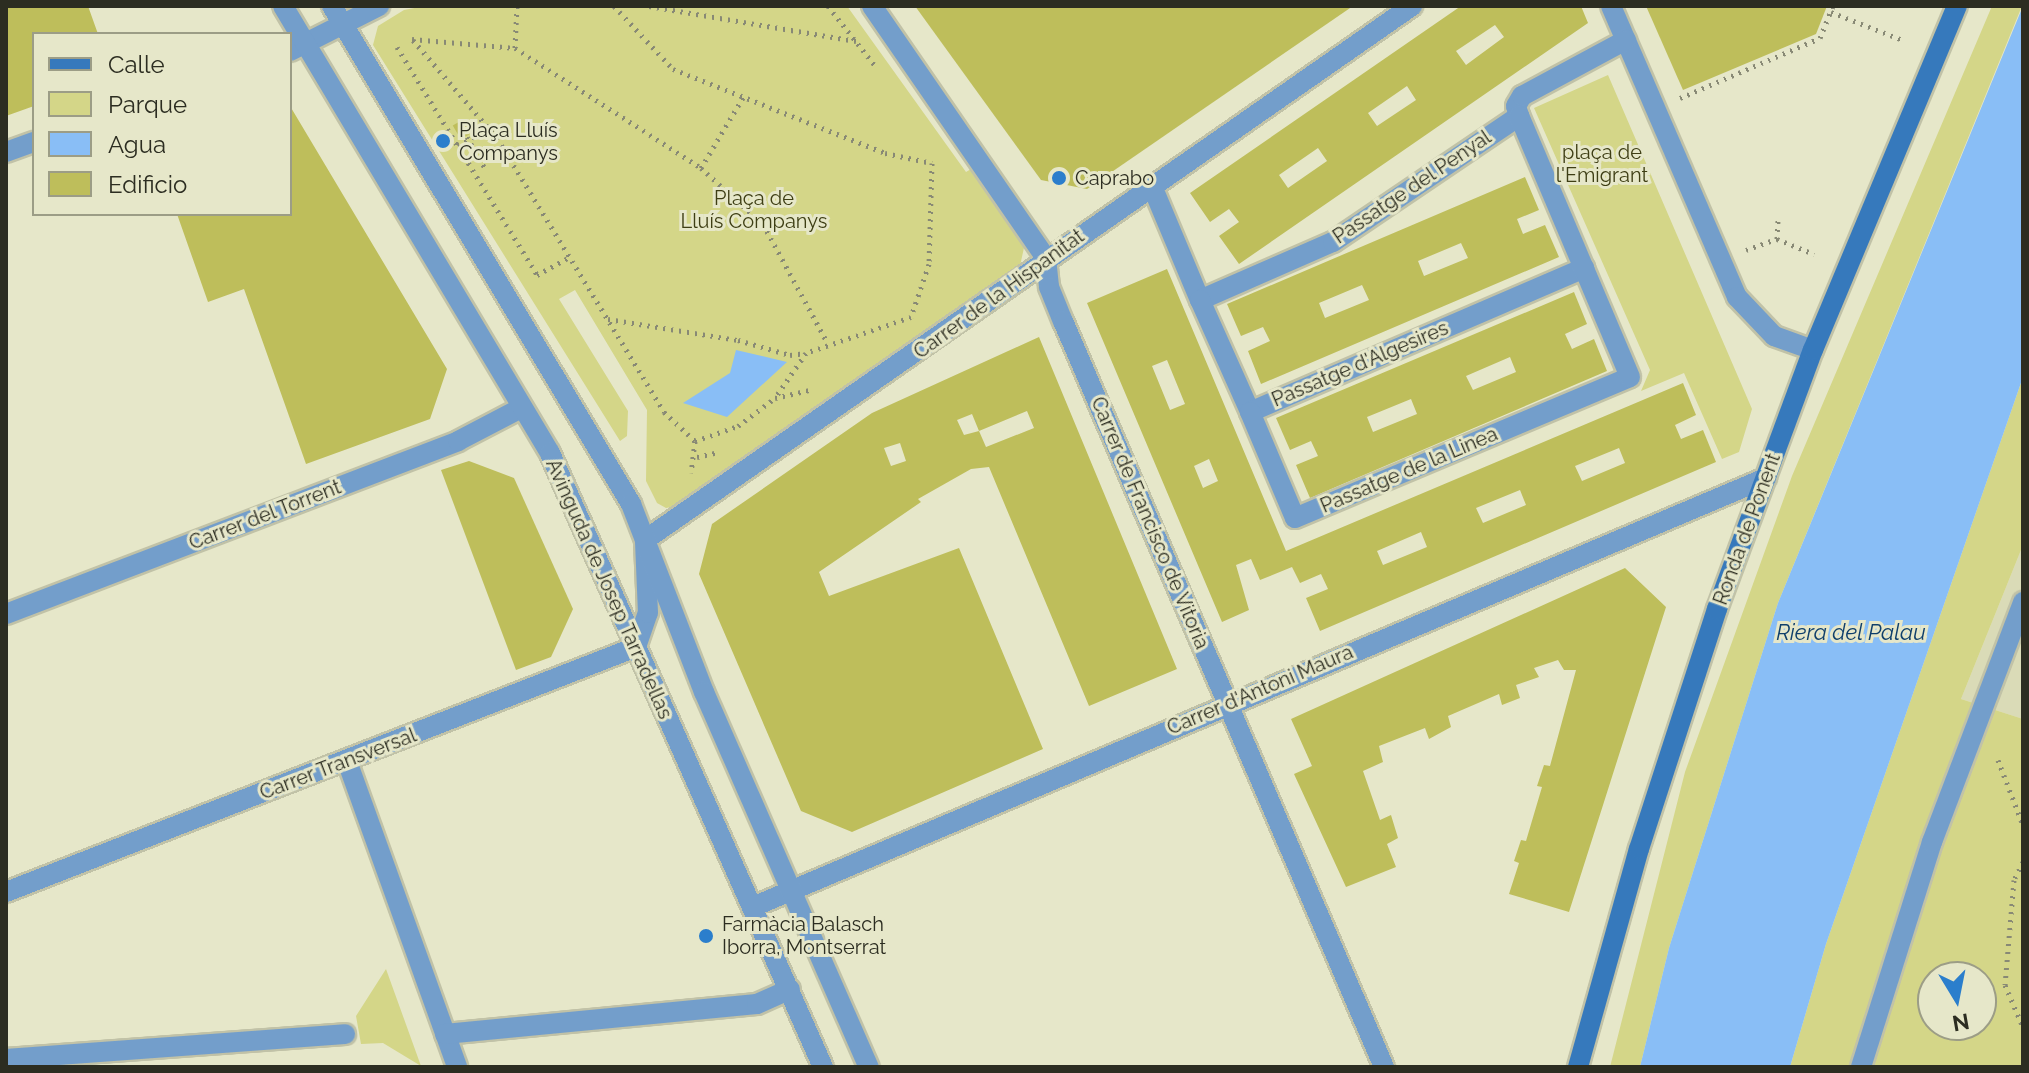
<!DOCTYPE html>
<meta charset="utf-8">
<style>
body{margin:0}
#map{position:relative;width:2029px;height:1073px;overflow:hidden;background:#e6e7c9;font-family:Raleway,sans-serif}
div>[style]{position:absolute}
.built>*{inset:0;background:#dadbb7}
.green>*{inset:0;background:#d4d688}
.water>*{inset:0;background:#89bef6}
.building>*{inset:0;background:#bebe5b;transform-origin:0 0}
.path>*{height:5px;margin-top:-2.5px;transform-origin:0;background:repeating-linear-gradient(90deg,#888975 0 2px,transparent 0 8px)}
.roads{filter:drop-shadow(2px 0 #c1c2a7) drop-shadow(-2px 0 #c1c2a7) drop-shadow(0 2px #c1c2a7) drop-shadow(0 -2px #c1c2a7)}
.minor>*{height:20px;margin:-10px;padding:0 10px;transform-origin:10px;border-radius:10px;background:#739ecb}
.tertiary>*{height:20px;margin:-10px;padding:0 10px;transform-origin:10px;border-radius:10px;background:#739ecb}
.secondary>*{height:20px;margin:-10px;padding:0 10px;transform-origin:10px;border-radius:10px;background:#3679bc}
.dots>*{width:22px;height:22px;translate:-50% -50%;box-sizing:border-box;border:4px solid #e6e7c9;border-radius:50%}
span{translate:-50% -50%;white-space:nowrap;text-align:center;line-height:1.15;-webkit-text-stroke:6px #e6e7c9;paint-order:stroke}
.poi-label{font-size:20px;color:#2c2d21}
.left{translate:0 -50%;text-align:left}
.park-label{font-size:20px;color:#3e3e14}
.street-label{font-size:20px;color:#2c2d21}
.water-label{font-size:22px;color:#0f3f6b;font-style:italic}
.frame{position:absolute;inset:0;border:8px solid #2c2d21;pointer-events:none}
.legend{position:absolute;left:32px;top:32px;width:260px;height:184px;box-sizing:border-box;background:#e6e7c9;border:2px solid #9c9d86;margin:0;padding:10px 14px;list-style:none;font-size:24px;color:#2c2d21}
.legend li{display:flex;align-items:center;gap:16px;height:40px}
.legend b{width:40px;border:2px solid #9c9d86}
.north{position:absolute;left:1917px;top:961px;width:80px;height:80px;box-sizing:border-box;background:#e6e7c9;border:2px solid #9c9d86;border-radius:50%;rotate:170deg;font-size:22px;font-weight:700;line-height:32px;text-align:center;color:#2c2d21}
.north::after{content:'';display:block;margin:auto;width:28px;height:36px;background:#2b7ecc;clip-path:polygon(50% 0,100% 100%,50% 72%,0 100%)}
</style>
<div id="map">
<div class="built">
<i style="clip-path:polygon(2023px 545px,2023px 719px,1961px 699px)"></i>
</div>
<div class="green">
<i style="clip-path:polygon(425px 6px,847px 6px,966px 172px,976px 166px,1025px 243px,1020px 266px,678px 506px,666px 508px,657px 503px,646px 481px,647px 410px,575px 290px,559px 299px,628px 411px,627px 436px,620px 441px,373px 45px,378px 26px,404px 10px)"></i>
<i style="clip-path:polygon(1992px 6px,2022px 6px,1778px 603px,1669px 948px,1640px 1067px,1610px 1067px,1685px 772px,1792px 476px)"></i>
<i style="clip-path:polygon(1608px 75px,1752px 409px,1739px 452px,1722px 459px,1684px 373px,1641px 391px,1650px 370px,1534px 108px)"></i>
<i style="clip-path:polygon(evenodd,2023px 377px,2023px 545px,1961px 699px,2023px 719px,2023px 1067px,1790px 1067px,1826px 944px,2023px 377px,1933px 977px,1981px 977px,1981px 1025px,1933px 1025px,1933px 977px)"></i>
<i style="clip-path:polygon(386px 969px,421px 1066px,383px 1043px,361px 1044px,356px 1016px)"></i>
</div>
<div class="water">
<i style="clip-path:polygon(2023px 6px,2023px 377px,1826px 944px,1790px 1067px,1640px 1067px,1669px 948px,1778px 603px)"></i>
<i style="clip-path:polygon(736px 350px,787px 362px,727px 417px,683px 403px,730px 373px)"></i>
</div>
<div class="building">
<i style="clip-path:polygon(6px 6px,88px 6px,98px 34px,34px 34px,34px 106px,6px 116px)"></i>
<i style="clip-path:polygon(915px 6px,1353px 6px,1087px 189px,1041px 180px)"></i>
<i style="clip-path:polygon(evenodd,1461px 6px,1581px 6px,1588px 23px,1239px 264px,1219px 236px,1239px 222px,1229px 209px,1210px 222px,1190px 193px,1461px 6px,1495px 25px,1504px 37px,1466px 65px,1456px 51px,1495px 25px,1461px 6px,1407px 86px,1416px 100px,1377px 126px,1368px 113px,1407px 86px,1461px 6px,1318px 148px,1327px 161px,1288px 188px,1279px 175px,1318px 148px)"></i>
<i style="clip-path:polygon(1646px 6px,1827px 6px,1816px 34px,1683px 90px)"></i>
<i style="clip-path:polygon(290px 106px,447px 369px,430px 419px,306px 464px,244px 289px,208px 302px,177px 214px,290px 214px)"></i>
<i style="left:464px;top:119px;width:16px;height:13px;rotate:60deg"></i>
<i style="clip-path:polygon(evenodd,1525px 177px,1539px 210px,1517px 219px,1523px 234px,1545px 225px,1559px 257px,1261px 384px,1248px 351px,1270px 341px,1263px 327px,1241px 336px,1227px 304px,1525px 177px,1461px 243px,1468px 258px,1424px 276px,1418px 261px,1461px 243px,1525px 177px,1362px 285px,1369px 300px,1325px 318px,1319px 303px,1362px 285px)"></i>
<i style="clip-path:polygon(evenodd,1167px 269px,1286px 551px,1683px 383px,1696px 415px,1675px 425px,1681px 439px,1703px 430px,1716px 462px,1320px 631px,1306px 598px,1328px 589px,1321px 574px,1300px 583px,1292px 567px,1260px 580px,1251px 559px,1236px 565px,1249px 610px,1222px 622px,1087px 303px,1167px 269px,1167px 360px,1185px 404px,1170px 410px,1152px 366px,1167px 360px,1167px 269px,1619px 448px,1625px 463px,1582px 481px,1575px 466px,1619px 448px,1167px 269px,1209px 459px,1218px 481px,1203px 488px,1194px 466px,1209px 459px,1167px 269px,1520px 490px,1526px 505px,1483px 523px,1476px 508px,1520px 490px,1167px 269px,1421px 532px,1427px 547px,1383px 565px,1377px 551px,1421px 532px)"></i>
<i style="clip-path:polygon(evenodd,1574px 292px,1587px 324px,1565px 334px,1572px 349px,1594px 339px,1607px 371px,1310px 498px,1296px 465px,1318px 456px,1311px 441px,1290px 450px,1276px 418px,1574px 292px,1510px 357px,1516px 372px,1473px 390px,1466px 376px,1510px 357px,1574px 292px,1411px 399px,1417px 414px,1373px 432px,1367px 417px,1411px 399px)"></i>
<i style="clip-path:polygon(evenodd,1039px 337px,1177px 669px,1089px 706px,989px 467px,971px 469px,918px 499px,921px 502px,819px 572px,829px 596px,959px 548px,1043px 749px,852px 832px,801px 811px,699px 574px,712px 524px,872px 413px,1039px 337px,1027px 411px,1034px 428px,986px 447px,979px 431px,964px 435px,957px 420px,972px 414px,979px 431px,1027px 411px,1039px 337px,900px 443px,906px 461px,891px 466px,884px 448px,900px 443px)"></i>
<i style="clip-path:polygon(469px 461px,514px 478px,573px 609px,551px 657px,516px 670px,441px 470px)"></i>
<i style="clip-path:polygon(1625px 568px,1666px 607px,1569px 912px,1509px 894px,1519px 863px,1514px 861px,1521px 840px,1526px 841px,1542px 787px,1537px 786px,1544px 765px,1550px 766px,1576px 670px,1564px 670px,1558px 660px,1534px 668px,1539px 677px,1516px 685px,1520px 698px,1502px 705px,1499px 694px,1448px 716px,1451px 727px,1429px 739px,1425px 728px,1379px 746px,1383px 762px,1363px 771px,1380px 820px,1391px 815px,1398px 838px,1387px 844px,1396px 867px,1346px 887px,1294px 774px,1312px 766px,1291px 719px)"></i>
</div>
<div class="path">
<i style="left:614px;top:6px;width:86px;rotate:46.9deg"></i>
<i style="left:673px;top:69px;width:228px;rotate:21.6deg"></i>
<i style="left:885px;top:153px;width:48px;rotate:12deg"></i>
<i style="left:932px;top:163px;width:101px;rotate:91.7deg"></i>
<i style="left:929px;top:264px;width:56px;rotate:108.8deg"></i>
<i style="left:911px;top:317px;width:111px;rotate:161.1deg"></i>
<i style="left:806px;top:353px;width:55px;rotate:124.6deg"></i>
<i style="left:649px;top:6px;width:210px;rotate:9.6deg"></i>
<i style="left:828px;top:6px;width:79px;rotate:51.7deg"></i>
<i style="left:1831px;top:12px;width:77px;rotate:21.3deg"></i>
<i style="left:412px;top:39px;width:103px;rotate:5deg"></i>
<i style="left:515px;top:48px;width:221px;rotate:32.8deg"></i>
<i style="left:701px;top:168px;width:84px;rotate:42.1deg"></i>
<i style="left:763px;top:224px;width:134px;rotate:61.5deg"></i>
<i style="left:413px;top:40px;width:129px;rotate:49.4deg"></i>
<i style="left:497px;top:138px;width:321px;rotate:58.6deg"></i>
<i style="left:664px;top:412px;width:42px;rotate:43.1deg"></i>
<i style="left:695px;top:441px;width:32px;rotate:97deg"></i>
<i style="left:397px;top:47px;width:268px;rotate:58.4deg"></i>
<i style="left:537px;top:275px;width:37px;rotate:-29deg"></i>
<i style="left:515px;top:48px;width:42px;rotate:-87.3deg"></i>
<i style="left:1680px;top:98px;width:152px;rotate:-23.2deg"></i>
<i style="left:1820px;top:38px;width:35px;rotate:-68deg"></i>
<i style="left:463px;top:130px;width:46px;rotate:60.1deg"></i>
<i style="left:458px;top:146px;width:35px;rotate:-31deg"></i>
<i style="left:701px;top:168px;width:84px;rotate:-59.2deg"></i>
<i style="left:1777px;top:239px;width:19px;rotate:-87deg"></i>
<i style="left:1746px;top:250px;width:33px;rotate:-20deg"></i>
<i style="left:1777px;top:239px;width:40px;rotate:22deg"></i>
<i style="left:608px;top:319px;width:132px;rotate:9.2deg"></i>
<i style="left:738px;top:340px;width:54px;rotate:16.1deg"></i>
<i style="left:790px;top:355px;width:16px;rotate:-7deg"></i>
<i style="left:695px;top:441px;width:46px;rotate:-19.2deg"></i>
<i style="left:738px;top:426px;width:46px;rotate:-37.1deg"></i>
<i style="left:775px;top:398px;width:36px;rotate:-13deg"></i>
<i style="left:697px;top:457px;width:23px;rotate:-13deg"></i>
<i style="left:1998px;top:760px;width:70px;rotate:69deg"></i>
<i style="left:2023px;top:862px;width:20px;rotate:117deg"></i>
<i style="left:2014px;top:880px;width:105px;rotate:94.9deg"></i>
<i style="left:2005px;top:985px;width:46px;rotate:66.8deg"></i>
</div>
<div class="roads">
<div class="minor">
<i style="left:872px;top:6px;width:306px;rotate:55.4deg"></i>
<i style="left:1046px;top:258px;width:29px;rotate:84deg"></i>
<i style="left:1049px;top:287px;width:37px;rotate:68deg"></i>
<i style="left:1063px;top:321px;width:812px;rotate:66.72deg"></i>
<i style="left:1611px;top:6px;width:317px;rotate:66.6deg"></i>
<i style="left:1737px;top:297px;width:54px;rotate:46.5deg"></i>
<i style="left:1774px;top:336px;width:41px;rotate:19.7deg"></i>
<i style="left:290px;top:51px;width:100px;rotate:-26.8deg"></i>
<i style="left:6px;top:152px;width:30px;rotate:-20deg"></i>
<i style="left:1152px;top:186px;width:124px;rotate:67.2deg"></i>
<i style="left:1200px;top:300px;width:145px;rotate:-23.6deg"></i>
<i style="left:1333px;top:242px;width:225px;rotate:-34.1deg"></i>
<i style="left:1519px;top:116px;width:10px;rotate:-107deg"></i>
<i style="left:1516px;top:106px;width:12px;rotate:-59deg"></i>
<i style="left:1522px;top:96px;width:118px;rotate:-28.3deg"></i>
<i style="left:1200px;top:300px;width:123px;rotate:65.9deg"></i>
<i style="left:1250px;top:412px;width:364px;rotate:-23.3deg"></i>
<i style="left:1250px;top:412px;width:115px;rotate:67deg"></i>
<i style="left:1295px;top:518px;width:363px;rotate:-22.8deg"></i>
<i style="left:1630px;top:377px;width:284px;rotate:-113deg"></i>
<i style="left:6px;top:614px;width:484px;rotate:-20.9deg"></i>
<i style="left:458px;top:441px;width:71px;rotate:-27.6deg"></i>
<i style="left:347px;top:761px;width:325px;rotate:70.2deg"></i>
<i style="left:6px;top:892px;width:676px;rotate:-21.25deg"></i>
<i style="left:636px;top:647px;width:36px;rotate:-71deg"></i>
<i style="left:648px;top:613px;width:73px;rotate:-92.4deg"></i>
<i style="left:645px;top:540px;width:935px;rotate:-34.85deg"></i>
<i style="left:755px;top:906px;width:1098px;rotate:-22.95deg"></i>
<i style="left:445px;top:1034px;width:313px;rotate:-5.5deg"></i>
<i style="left:757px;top:1004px;width:36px;rotate:-24deg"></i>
<i style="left:6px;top:1059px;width:340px;rotate:-4.2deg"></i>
<i style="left:1861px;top:1067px;width:236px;rotate:-72.5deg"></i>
<i style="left:1932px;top:842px;width:257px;rotate:-69.2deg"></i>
</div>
<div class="tertiary">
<i style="left:283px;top:6px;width:521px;rotate:59.15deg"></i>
<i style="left:550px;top:453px;width:672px;rotate:66.03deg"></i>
<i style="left:332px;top:6px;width:581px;rotate:59.02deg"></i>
<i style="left:631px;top:504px;width:202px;rotate:68.8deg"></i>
<i style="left:704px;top:692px;width:410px;rotate:66.3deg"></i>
</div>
<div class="secondary">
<i style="left:1578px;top:1067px;width:226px;rotate:-74.4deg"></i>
<i style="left:1639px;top:849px;width:252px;rotate:-72deg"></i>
<i style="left:1717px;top:609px;width:276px;rotate:-69.7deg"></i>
<i style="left:1813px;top:350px;width:373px;rotate:-67.3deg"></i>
</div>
</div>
<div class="dots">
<i style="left:443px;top:141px;background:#2b7ecc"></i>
<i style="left:1059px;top:178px;background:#2b7ecc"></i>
<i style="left:706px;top:936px;background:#2b7ecc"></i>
</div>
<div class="poi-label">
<span class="left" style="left:459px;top:142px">Plaça Lluís<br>Companys</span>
<span class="left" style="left:1075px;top:178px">Caprabo</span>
<span class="left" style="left:722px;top:936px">Farmàcia Balasch<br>Iborra, Montserrat</span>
</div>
<div class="park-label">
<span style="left:1602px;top:164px">plaça de<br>l'Emigrant</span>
<span style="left:754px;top:210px">Plaça de<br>Lluís Companys</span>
</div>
<div class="street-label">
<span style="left:1412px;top:187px;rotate:-34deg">Passatge del Penyal</span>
<span style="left:999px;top:294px;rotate:-36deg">Carrer de la Hispanitat</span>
<span style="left:1360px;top:364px;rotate:-23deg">Passatge d'Algesires</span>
<span style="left:1409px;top:470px;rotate:-23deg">Passatge de la Linea</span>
<span style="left:265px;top:515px;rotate:-21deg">Carrer del Torrent</span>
<span style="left:1150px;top:523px;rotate:67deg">Carrer de Francisco de Vitoria</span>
<span style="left:1747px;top:529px;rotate:-70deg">Ronda de Ponent</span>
<span style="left:609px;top:589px;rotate:66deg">Avinguda de Josep Tarradellas</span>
<span style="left:1260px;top:690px;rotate:-23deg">Carrer d'Antoni Maura</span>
<span style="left:338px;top:764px;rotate:-21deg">Carrer Transversal</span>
</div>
<div class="water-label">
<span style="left:1851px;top:633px">Riera del Palau</span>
</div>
<div class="frame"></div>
<ul class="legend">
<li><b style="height:10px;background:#3679bc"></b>Calle</li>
<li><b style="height:22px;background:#d4d688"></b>Parque</li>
<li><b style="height:22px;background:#89bef6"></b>Agua</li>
<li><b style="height:22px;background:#bebe5b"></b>Edificio</li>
</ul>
<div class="north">N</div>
</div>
